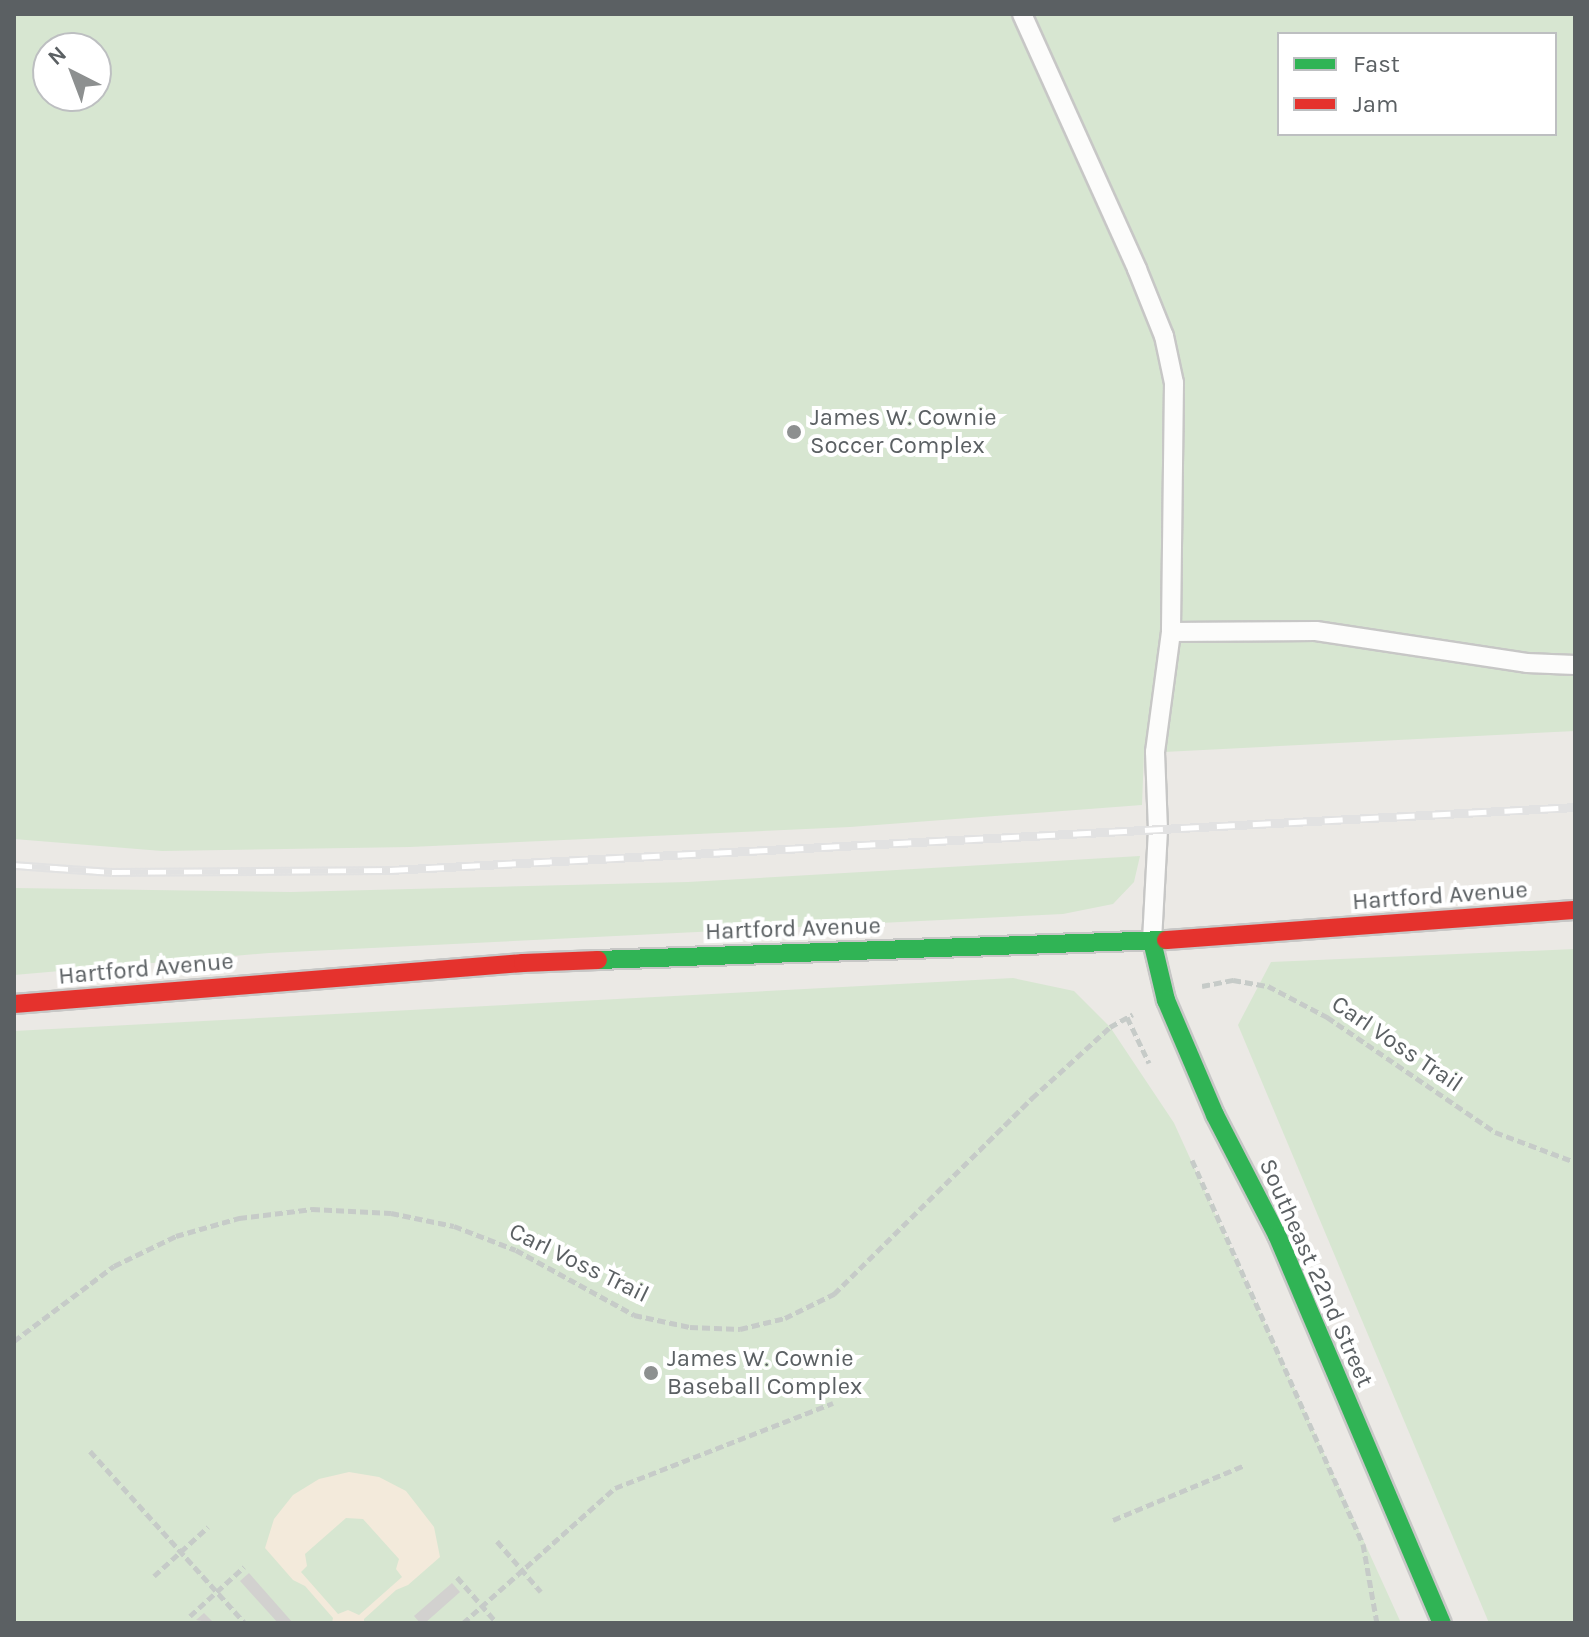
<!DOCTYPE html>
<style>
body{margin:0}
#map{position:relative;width:1589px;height:1637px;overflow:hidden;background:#ebe9e5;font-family:Karla,sans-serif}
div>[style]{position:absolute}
.green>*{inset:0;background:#d7e6d1}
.sand>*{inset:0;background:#f3eadb}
.building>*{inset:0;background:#d2d1cf}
.path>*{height:5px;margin-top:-2.5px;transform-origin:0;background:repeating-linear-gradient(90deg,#c6cbc8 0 8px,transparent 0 12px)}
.roads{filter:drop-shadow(2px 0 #c7c7c6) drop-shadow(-2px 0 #c7c7c6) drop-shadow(0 2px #c7c7c6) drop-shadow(0 -2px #c7c7c6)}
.lane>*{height:18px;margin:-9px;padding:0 9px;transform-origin:9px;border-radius:9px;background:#fcfcfb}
.fast>*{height:18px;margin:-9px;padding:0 9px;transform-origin:9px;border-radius:9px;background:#30b455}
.jam>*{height:18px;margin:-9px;padding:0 9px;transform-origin:9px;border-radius:9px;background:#e5322d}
.rail>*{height:9px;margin-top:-4.5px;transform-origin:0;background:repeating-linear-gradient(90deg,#fff 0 18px,#e2e2e2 0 36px);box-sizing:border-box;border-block:2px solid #e2e2e2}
.dots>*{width:22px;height:22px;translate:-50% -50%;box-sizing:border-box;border:4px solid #fff;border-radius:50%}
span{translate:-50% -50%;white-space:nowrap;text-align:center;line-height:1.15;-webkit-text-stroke:8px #fff;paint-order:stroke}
.poi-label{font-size:24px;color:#5b6063}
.left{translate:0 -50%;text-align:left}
.street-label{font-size:24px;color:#5b6063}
.frame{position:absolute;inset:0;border:16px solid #5b6063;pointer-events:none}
.legend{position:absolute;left:1277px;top:32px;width:280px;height:104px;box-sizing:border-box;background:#fff;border:2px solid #bdbfc1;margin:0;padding:10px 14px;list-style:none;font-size:24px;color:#5b6063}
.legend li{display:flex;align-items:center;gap:16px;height:40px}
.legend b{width:40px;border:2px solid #bdbfc1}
.north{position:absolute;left:32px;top:32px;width:80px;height:80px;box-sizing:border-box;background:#fff;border:2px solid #bdbfc1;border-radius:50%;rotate:318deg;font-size:22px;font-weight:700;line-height:32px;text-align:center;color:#5b6063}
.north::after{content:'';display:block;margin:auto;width:28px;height:36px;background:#8d9090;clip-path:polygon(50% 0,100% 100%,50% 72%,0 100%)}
</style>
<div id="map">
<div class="green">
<i style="clip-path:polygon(evenodd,14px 14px,1575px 14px,1575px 731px,1144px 753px,1142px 805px,850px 827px,410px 847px,162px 851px,14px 839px,14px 14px,1279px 34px,1555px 34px,1555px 134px,1279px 134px,1279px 34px,14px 14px,48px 48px,96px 48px,96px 96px,48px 96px,48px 48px)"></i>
<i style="clip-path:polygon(1140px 856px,1134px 882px,1113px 904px,1063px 914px,269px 953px,14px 975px,14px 888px,291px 892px,688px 882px)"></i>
<i style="clip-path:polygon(1575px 949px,1575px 1623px,1489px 1623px,1238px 1025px,1271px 962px)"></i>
<i style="clip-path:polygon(1013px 978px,1074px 991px,1110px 1027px,1174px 1123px,1401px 1623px,14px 1623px,14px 1031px)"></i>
</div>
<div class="sand">
<i style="clip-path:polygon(evenodd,349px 1472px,379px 1477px,406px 1491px,434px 1527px,440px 1557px,408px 1585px,396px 1590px,364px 1619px,364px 1623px,332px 1623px,333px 1618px,305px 1586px,293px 1580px,265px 1548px,274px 1519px,293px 1495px,319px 1479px,349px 1472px,346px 1518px,363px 1519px,399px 1559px,396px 1569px,402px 1577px,359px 1615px,348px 1610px,338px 1614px,301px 1572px,307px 1566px,305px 1554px,346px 1518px)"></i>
</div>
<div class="building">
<i style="clip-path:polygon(249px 1573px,293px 1623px,278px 1623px,240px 1581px)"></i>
<i style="clip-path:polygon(452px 1583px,460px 1592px,425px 1623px,420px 1623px,414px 1616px)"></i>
<i style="clip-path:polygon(204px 1613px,214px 1623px,196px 1620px)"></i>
</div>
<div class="path">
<i style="left:1202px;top:986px;width:32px;rotate:-11deg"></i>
<i style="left:1233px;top:980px;width:36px;rotate:10deg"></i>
<i style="left:1268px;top:986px;width:67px;rotate:27.7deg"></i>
<i style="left:1327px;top:1017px;width:204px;rotate:34.4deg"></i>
<i style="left:1495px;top:1132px;width:85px;rotate:20.6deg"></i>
<i style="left:1127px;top:1017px;width:51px;rotate:64.4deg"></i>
<i style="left:1192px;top:1160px;width:420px;rotate:66deg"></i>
<i style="left:1363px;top:1544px;width:80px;rotate:80deg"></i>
<i style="left:14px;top:1341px;width:125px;rotate:-36.9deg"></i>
<i style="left:114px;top:1266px;width:69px;rotate:-25.8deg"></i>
<i style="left:176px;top:1236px;width:66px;rotate:-15.9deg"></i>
<i style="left:239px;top:1218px;width:74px;rotate:-7deg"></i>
<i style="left:312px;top:1209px;width:79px;rotate:2.9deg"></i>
<i style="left:391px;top:1213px;width:64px;rotate:11.7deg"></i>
<i style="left:454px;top:1226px;width:66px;rotate:21.2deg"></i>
<i style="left:516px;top:1250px;width:135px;rotate:28.8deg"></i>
<i style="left:634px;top:1315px;width:57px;rotate:12.1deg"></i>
<i style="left:690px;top:1327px;width:50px;rotate:2.3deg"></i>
<i style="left:740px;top:1329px;width:46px;rotate:-13.7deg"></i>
<i style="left:785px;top:1318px;width:55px;rotate:-26.1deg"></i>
<i style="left:834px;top:1294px;width:279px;rotate:-44.7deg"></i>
<i style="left:1032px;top:1098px;width:105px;rotate:-42.3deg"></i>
<i style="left:1110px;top:1027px;width:26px;rotate:-29deg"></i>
<i style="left:90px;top:1451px;width:232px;rotate:48deg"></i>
<i style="left:1113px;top:1520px;width:141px;rotate:-22.6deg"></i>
<i style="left:497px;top:1541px;width:67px;rotate:49.2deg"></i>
<i style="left:154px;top:1576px;width:73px;rotate:-42.2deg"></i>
<i style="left:457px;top:1577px;width:61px;rotate:49deg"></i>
<i style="left:190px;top:1616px;width:73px;rotate:-42.2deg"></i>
<i style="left:463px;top:1623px;width:203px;rotate:-41.6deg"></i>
<i style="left:615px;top:1488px;width:234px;rotate:-21.3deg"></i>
</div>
<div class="roads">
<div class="lane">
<i style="left:1022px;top:14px;width:280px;rotate:65.7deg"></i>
<i style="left:1137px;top:269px;width:72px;rotate:68.1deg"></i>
<i style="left:1164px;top:336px;width:48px;rotate:78deg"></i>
<i style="left:1174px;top:383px;width:249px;rotate:90.7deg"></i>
<i style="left:1171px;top:632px;width:121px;rotate:97.6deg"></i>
<i style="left:1155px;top:752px;width:78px;rotate:87.8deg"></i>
<i style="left:1158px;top:830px;width:111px;rotate:93.1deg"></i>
<i style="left:1171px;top:632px;width:145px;rotate:-0.4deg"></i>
<i style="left:1316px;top:631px;width:213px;rotate:8.6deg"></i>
<i style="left:1527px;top:663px;width:48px;rotate:2.4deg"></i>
</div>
<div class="fast">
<i style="left:1152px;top:941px;width:61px;rotate:76.7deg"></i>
<i style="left:1166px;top:1000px;width:125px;rotate:66.9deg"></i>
<i style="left:1215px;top:1115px;width:135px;rotate:62.7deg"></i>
<i style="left:1277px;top:1235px;width:422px;rotate:67deg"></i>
<i style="left:598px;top:960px;width:568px;rotate:-2.02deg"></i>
</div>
<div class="jam">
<i style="left:1166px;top:940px;width:410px;rotate:-4.2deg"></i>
<i style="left:14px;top:1004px;width:511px;rotate:-4.61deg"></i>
<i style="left:523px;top:963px;width:75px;rotate:-2.3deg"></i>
</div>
</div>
<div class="rail">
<i style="left:14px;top:865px;width:98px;rotate:4.1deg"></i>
<i style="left:112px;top:872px;width:278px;rotate:-0.4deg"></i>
<i style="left:390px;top:870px;width:1187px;rotate:-3.04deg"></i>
</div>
<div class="dots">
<i style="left:794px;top:432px;background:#8d9090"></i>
<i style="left:651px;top:1373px;background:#8d9090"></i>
</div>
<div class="poi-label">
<span class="left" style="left:810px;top:432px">James W. Cownie<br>Soccer Complex</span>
<span class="left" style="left:667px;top:1373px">James W. Cownie<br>Baseball Complex</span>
</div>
<div class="street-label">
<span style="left:1440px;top:896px;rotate:-4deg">Hartford Avenue</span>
<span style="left:793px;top:929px;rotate:-2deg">Hartford Avenue</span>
<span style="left:146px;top:969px;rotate:-5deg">Hartford Avenue</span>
<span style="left:1397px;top:1044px;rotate:34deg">Carl Voss Trail</span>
<span style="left:579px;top:1263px;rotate:26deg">Carl Voss Trail</span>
<span style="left:1316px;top:1273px;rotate:66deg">Southeast 22nd Street</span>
</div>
<div class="frame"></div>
<ul class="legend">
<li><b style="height:10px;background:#30b455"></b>Fast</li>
<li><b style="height:10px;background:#e5322d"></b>Jam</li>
</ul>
<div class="north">N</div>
</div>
